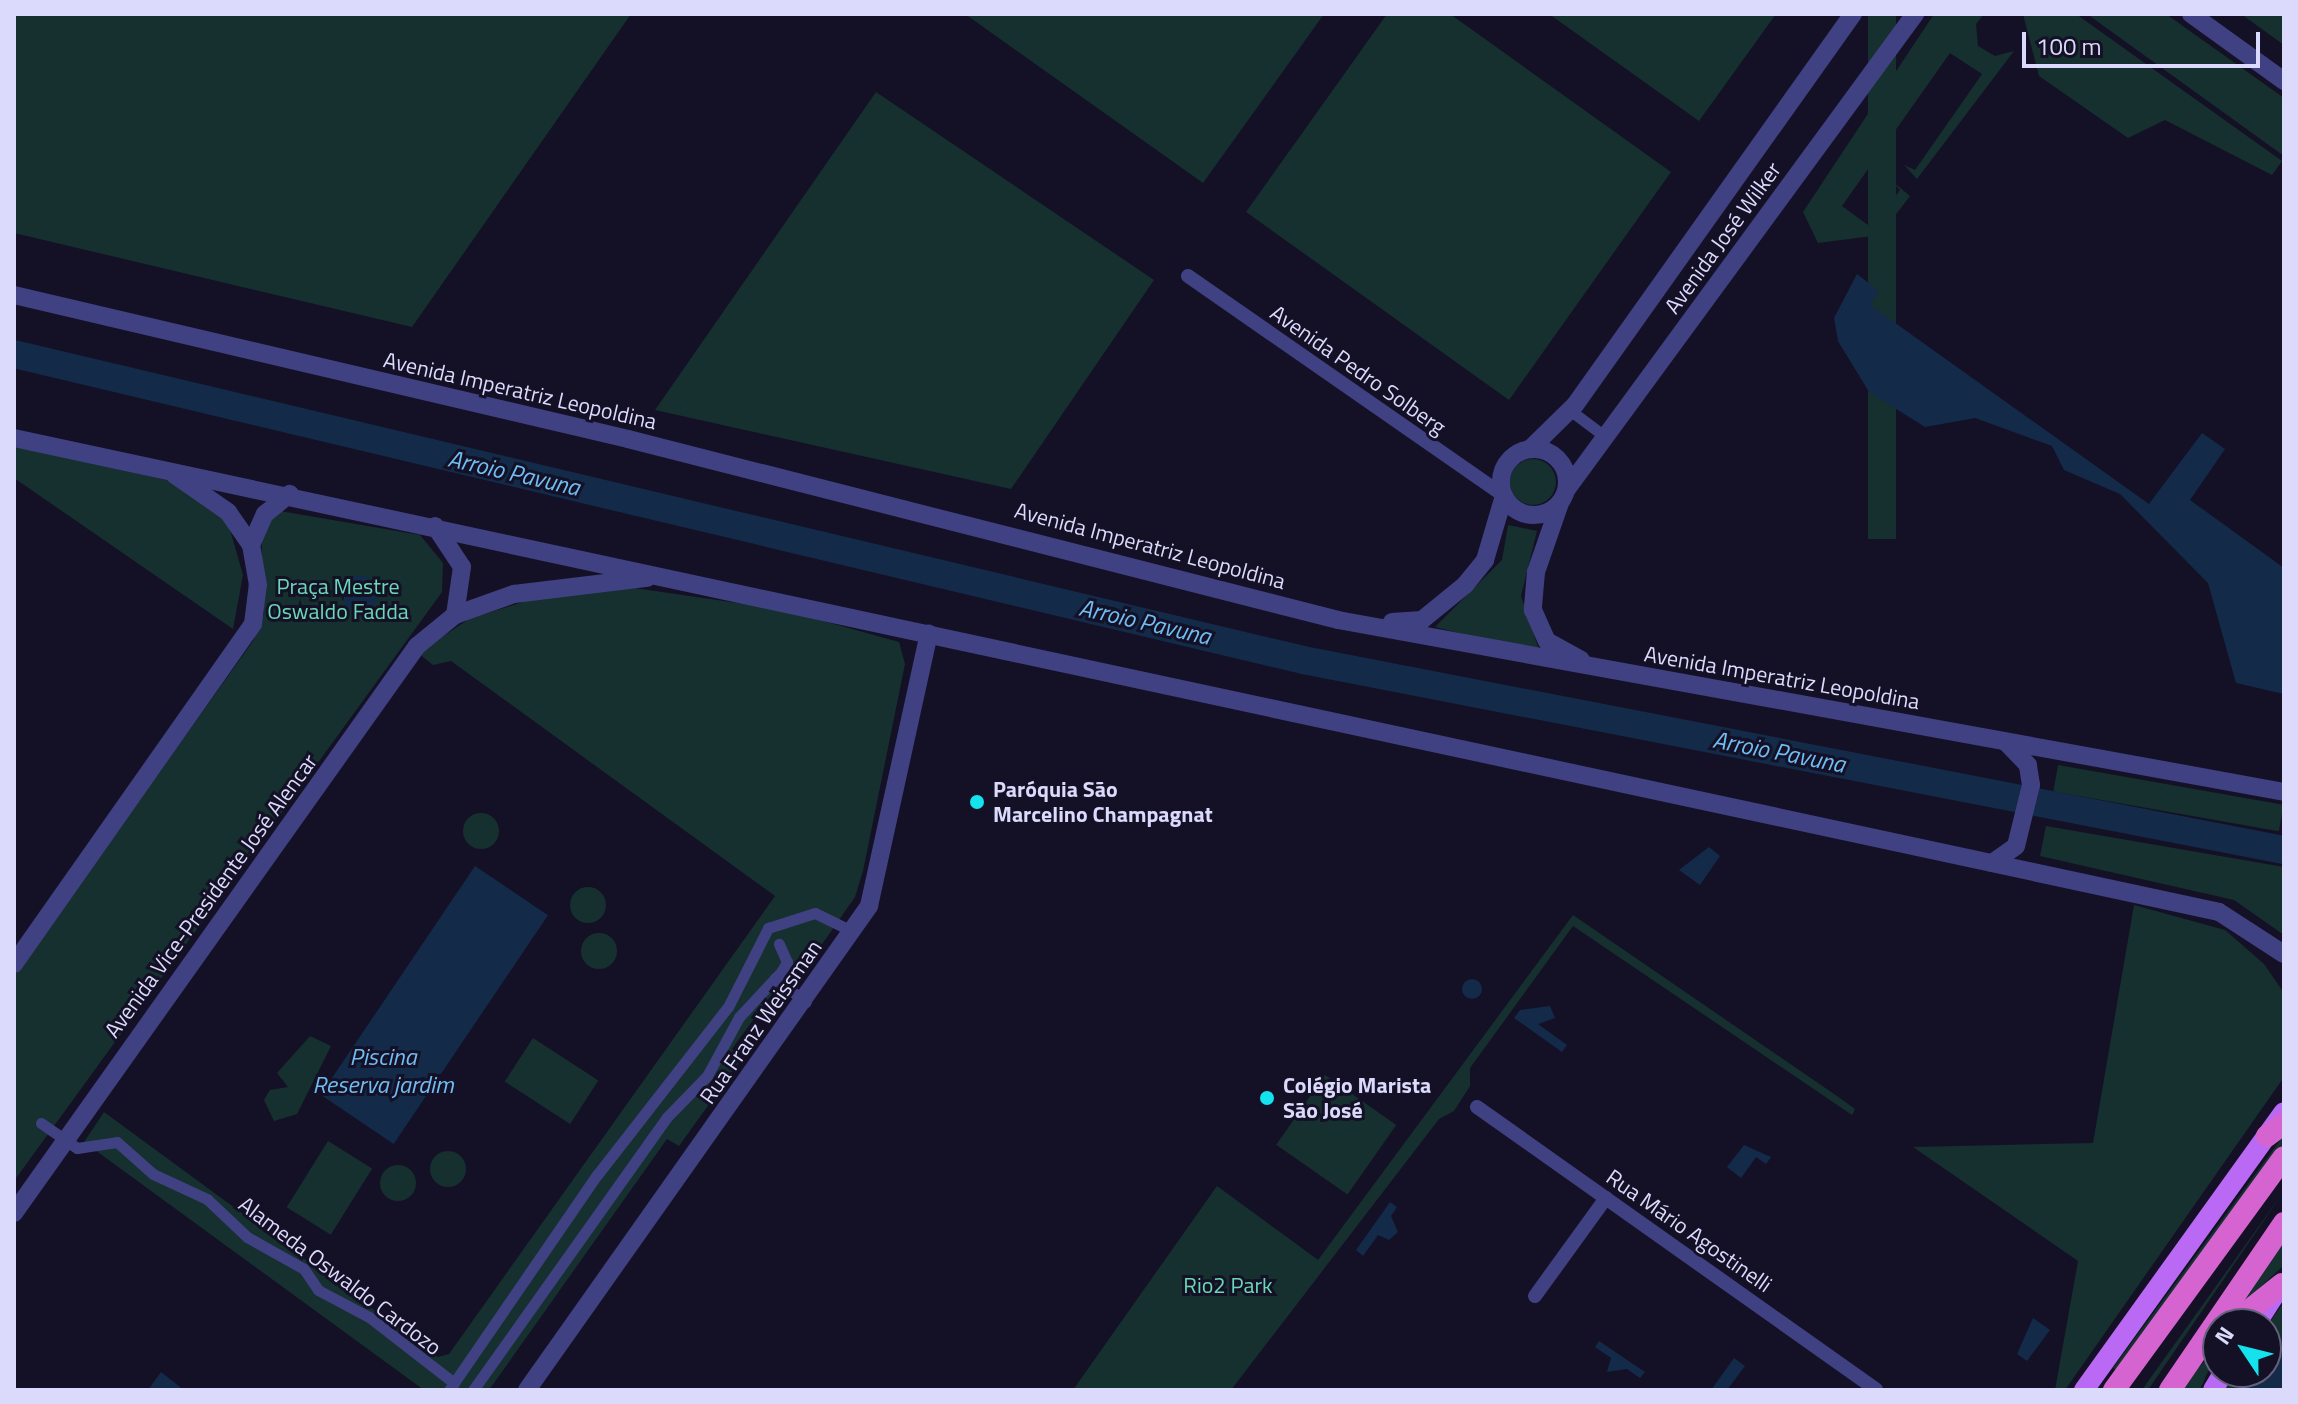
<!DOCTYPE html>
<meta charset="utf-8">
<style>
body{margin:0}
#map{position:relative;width:2298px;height:1404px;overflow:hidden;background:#141126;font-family:"Titillium Web",sans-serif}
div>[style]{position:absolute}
.green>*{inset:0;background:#15302e;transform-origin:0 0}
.round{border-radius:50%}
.water>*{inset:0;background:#132a49;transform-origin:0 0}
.river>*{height:28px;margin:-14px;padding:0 14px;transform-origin:14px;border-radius:14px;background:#132a49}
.pedestrian>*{height:11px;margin:-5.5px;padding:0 5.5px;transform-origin:5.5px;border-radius:5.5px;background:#404182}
.minor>*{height:14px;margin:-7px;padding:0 7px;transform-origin:7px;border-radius:7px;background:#404182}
.tertiary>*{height:18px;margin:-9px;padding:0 9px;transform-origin:9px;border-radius:9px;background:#404182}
.tertiary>.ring{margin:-9px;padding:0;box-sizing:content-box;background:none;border:18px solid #404182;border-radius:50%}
.primary>*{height:20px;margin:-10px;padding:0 10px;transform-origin:10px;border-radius:10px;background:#b969f4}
.trunk>*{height:22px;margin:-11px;padding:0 11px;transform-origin:11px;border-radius:11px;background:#d664d0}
.dots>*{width:22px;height:22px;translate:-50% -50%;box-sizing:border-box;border:4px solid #141126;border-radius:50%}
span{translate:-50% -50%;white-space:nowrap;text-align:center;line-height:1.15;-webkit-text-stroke:6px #141126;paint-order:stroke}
.street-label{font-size:22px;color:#dcdafc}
.park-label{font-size:22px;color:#6ad8b7}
.poi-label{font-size:22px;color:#dcdafc;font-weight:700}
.left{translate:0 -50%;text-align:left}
.water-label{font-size:24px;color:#70bdf4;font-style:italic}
.frame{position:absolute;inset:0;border:16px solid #dcdafc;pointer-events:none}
.north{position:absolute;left:2202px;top:1308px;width:80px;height:80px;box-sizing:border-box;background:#141126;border:2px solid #64617c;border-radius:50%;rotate:305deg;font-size:22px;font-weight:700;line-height:32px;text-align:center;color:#dcdafc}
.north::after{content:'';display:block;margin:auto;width:28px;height:36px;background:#14e2ed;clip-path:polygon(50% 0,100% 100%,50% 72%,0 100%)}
.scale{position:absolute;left:2022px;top:32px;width:238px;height:36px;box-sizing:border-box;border:4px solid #dcdafc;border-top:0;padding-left:10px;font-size:24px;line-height:28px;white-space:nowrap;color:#dcdafc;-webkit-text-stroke:6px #141126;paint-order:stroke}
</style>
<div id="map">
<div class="green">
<i style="clip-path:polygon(14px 14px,631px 14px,412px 327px,14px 233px)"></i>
<i style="clip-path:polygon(965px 14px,1324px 14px,1203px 183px)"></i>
<i style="clip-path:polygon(1387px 14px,1450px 14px,1671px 172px,1509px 400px,1246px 212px)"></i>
<i style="clip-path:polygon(1549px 14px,1776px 14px,1699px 121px)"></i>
<i style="left:1868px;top:14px;width:28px;height:525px"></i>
<i style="clip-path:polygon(1934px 14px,1984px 14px,1976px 24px,1978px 46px,1995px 56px,2014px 51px,1917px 179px,1904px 165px,1915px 170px,1982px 74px,1950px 53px,1842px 206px,1872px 228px,1900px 190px,1893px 182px,1910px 196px,1880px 235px,1818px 243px,1803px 212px)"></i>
<i style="clip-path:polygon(2023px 14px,2076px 14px,2282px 161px,2272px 175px,2165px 120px,2128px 138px,2039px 76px)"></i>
<i style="clip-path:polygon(2087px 14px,2166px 14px,2284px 98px,2284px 156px)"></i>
<i style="clip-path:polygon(2241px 14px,2284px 14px,2284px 45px)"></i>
<i style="clip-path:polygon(876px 92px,1154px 280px,1011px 489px,655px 410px)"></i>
<i style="clip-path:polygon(14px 445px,170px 481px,206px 501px,229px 526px,243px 575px,233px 629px,14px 478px)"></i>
<i class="round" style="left:1510px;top:459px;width:46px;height:46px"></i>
<i style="clip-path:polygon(280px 511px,420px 535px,443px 563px,442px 592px,14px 1181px,14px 976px,253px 641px,264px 614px,261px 529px)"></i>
<i style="clip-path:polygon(1508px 525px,1537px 531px,1521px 596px,1540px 653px,1435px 627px,1502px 560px)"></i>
<i style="clip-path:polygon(613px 585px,780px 609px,899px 642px,905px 664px,863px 871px,855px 897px,783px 1000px,772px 994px,732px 1049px,743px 1057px,679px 1146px,667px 1139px,489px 1390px,424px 1390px,84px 1142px,104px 1112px,438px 1357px,449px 1354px,775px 896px,451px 661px,433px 665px,418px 653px,469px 619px,548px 594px)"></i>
<i style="left:2058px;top:765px;width:229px;height:27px;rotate:10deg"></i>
<i class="round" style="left:463px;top:813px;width:36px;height:36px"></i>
<i style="clip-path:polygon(2046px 826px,2284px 867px,2284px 935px,2234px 900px,2040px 856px)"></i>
<i class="round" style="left:570px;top:887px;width:36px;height:36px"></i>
<i style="clip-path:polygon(2134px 905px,2225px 930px,2264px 964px,2284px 993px,2284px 1077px,2065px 1390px,2055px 1390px,2078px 1261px,1913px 1147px,2093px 1143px)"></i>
<i style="clip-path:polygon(1573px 915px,1837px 1096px,1855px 1109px,1852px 1115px,1573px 926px,1470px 1068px,1470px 1086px,1454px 1111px,1439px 1119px,1231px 1390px,1073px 1390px,1217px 1186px,1318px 1260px)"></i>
<i class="round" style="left:581px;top:933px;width:36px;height:36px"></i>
<i style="clip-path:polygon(310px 1036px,331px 1046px,297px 1114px,274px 1121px,264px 1100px,270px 1090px,288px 1087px,277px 1073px)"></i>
<i style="left:533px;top:1038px;width:78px;height:52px;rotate:33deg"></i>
<i style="left:1325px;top:1075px;width:87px;height:85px;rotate:35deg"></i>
<i style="clip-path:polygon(2284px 1135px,2284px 1145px,2158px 1325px,2121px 1373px,2113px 1368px)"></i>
<i style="left:328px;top:1141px;width:52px;height:78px;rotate:32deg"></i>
<i class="round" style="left:430px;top:1151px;width:36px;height:36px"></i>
<i class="round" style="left:380px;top:1165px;width:36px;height:36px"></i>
<i style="clip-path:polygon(2284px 1191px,2148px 1390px,2142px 1390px,2149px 1380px)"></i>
<i style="clip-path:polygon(2284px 1241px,2284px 1265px,2234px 1312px)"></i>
<i style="clip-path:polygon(2284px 1302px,2284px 1349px,2266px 1369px,2266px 1327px)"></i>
<i style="clip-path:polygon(2218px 1348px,2200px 1390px,2180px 1390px,2192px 1374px)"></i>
<i style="clip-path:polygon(2235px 1372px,2263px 1372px,2248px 1390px,2222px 1390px)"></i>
</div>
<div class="water">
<i style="clip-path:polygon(1857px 274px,1879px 291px,1870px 305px,2149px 504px,2202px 433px,2225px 449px,2190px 500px,2284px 568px,2284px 694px,2236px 683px,2208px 583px,2120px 494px,2064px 470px,2052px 446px,1975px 418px,1925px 427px,1869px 392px,1838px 341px,1834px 318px)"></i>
<i class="round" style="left:342px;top:576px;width:36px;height:36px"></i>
<i style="clip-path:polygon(1709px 847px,1720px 856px,1700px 885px,1679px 870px)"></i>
<i style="left:475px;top:866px;width:88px;height:276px;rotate:34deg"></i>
<i class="round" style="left:1462px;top:979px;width:20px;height:20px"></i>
<i style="clip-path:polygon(1550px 1006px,1555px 1018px,1538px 1024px,1567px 1045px,1562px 1052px,1514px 1018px,1520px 1010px)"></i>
<i style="clip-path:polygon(1744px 1145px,1771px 1157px,1766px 1164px,1756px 1157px,1741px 1178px,1727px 1167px)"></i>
<i style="clip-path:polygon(1390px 1202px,1397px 1207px,1391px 1216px,1398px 1232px,1389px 1240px,1378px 1235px,1363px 1256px,1356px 1250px)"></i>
<i style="clip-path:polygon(2033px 1318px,2050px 1330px,2027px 1361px,2017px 1354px)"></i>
<i style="clip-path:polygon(1599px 1341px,1645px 1372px,1640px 1378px,1627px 1369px,1607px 1372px,1611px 1358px,1595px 1347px)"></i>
<i style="clip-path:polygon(2284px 1349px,2284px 1390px,2248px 1390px,2266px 1372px)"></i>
<i style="clip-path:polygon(1734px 1358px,1745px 1366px,1727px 1390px,1711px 1390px)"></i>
<i style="clip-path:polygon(161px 1372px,184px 1390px,148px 1390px)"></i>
</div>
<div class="river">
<i style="left:14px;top:354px;width:1325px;rotate:13.35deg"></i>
<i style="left:1303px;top:660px;width:999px;rotate:10.96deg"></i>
</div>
<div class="pedestrian">
<i style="left:1571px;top:411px;width:45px;rotate:36.9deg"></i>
<i style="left:775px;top:978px;width:39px;rotate:38deg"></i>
<i style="left:41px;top:1123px;width:44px;rotate:34.8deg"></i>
<i style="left:77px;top:1148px;width:40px;rotate:-8.5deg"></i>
<i style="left:117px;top:1142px;width:48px;rotate:41.6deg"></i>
<i style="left:153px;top:1174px;width:60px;rotate:24.8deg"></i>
<i style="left:207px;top:1199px;width:55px;rotate:43.5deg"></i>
<i style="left:247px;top:1237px;width:65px;rotate:29.3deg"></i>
<i style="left:304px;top:1269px;width:25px;rotate:56deg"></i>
<i style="left:318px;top:1290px;width:58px;rotate:27.9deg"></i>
<i style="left:369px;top:1317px;width:108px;rotate:37.8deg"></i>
<i style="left:449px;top:1390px;width:261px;rotate:-55.5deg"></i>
<i style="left:597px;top:1175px;width:213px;rotate:-52.1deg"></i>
<i style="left:728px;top:1007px;width:89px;rotate:-63.1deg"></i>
<i style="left:768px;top:928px;width:49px;rotate:-17.7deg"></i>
<i style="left:815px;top:913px;width:43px;rotate:26deg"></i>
<i style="left:473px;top:1390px;width:335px;rotate:-54.6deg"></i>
<i style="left:667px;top:1117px;width:57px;rotate:-45.7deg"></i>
<i style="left:707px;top:1076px;width:67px;rotate:-61.5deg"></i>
<i style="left:739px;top:1017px;width:62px;rotate:-47deg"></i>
<i style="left:781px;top:972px;width:12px;rotate:-59deg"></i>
<i style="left:787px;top:962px;width:20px;rotate:-114deg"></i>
</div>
<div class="minor">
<i style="left:1188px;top:276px;width:385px;rotate:34.8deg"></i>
<i style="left:1477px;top:1107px;width:489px;rotate:35.3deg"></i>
<i style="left:1535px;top:1296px;width:121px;rotate:-54.1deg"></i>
</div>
<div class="tertiary">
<i style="left:2191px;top:14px;width:115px;rotate:35.8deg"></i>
<i style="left:14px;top:295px;width:631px;rotate:13.2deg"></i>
<i style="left:628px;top:439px;width:733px;rotate:14.3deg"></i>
<i style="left:1338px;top:620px;width:962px;rotate:10.3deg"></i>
<i style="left:14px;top:438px;width:2255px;rotate:12.13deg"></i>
<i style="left:2219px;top:912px;width:77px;rotate:32.9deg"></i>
<i class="ring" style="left:1501px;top:449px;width:48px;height:48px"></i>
<i style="left:1530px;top:449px;width:63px;rotate:-44.4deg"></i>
<i style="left:1575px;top:405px;width:480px;rotate:-54.6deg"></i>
<i style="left:1567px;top:489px;width:589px;rotate:-53.77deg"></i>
<i style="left:1560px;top:503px;width:73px;rotate:109.2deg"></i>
<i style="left:1536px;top:572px;width:38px;rotate:95deg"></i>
<i style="left:1533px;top:610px;width:34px;rotate:66deg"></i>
<i style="left:1547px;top:641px;width:39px;rotate:29deg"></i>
<i style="left:435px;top:526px;width:49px;rotate:56.6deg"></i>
<i style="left:462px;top:567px;width:49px;rotate:98.3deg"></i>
<i style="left:251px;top:545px;width:34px;rotate:-66deg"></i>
<i style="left:265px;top:514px;width:32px;rotate:-39deg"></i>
<i style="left:1392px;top:622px;width:30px;rotate:-4deg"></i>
<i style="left:1422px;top:620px;width:55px;rotate:-39.1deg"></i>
<i style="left:1465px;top:585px;width:32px;rotate:-51deg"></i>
<i style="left:1485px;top:560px;width:67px;rotate:-73.5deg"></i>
<i style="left:1992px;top:863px;width:29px;rotate:-35deg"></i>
<i style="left:2016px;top:846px;width:63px;rotate:-76.2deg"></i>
<i style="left:2031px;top:785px;width:20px;rotate:-99deg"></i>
<i style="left:2028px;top:765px;width:32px;rotate:-134deg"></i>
<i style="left:14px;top:964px;width:416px;rotate:-54.9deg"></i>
<i style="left:253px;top:624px;width:39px;rotate:-83deg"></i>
<i style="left:258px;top:585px;width:41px;rotate:-99.9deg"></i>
<i style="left:251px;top:545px;width:40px;rotate:-124.9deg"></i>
<i style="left:228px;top:512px;width:65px;rotate:-145.1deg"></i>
<i style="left:14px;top:1213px;width:696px;rotate:-54.6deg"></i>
<i style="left:417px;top:646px;width:49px;rotate:-39.2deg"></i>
<i style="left:455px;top:615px;width:63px;rotate:-19.6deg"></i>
<i style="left:514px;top:594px;width:134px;rotate:-6.9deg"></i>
<i style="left:527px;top:1390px;width:593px;rotate:-54.75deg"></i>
<i style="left:869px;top:906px;width:279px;rotate:-77.6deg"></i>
</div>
<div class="primary">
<i style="left:2256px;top:1324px;width:40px;rotate:-57.1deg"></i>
<i style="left:2084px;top:1390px;width:342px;rotate:-54.3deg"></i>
<i style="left:2213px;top:1390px;width:21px;rotate:-59deg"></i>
</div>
<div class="trunk">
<i style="left:2267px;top:1136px;width:21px;rotate:-37deg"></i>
<i style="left:2232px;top:1324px;width:64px;rotate:-38.7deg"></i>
<i style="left:2114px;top:1390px;width:288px;rotate:-53.9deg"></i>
<i style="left:2170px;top:1390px;width:202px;rotate:-55.7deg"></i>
</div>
<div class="dots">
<i style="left:977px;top:802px;background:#14e2ed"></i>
<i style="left:1267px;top:1098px;background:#14e2ed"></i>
</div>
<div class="street-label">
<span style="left:1723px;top:238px;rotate:-54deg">Avenida José Wilker</span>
<span style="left:1358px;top:370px;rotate:35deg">Avenida Pedro Solberg</span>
<span style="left:520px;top:391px;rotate:13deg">Avenida Imperatriz Leopoldina</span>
<span style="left:1150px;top:546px;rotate:15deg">Avenida Imperatriz Leopoldina</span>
<span style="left:1782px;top:678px;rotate:10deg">Avenida Imperatriz Leopoldina</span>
<span style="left:211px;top:896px;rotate:-54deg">Avenida Vice-Presidente José Alencar</span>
<span style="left:761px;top:1022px;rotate:-55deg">Rua Franz Weissman</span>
<span style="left:1689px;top:1231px;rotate:35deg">Rua Mário Agostinelli</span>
<span style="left:340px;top:1276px;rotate:37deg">Alameda Oswaldo Cardozo</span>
</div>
<div class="park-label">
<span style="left:338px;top:599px">Praça Mestre<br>Oswaldo Fadda</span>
<span style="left:1228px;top:1286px">Rio2 Park</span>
</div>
<div class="poi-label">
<span class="left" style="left:993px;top:802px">Paróquia São<br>Marcelino Champagnat</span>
<span class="left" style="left:1283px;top:1098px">Colégio Marista<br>São José</span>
</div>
<div class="water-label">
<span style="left:514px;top:473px;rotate:13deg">Arroio Pavuna</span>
<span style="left:1145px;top:622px;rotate:13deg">Arroio Pavuna</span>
<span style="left:1779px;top:752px;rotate:11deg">Arroio Pavuna</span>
<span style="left:383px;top:1071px">Piscina<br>Reserva jardim</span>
</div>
<div class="frame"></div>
<div class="north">N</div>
<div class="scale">100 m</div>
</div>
